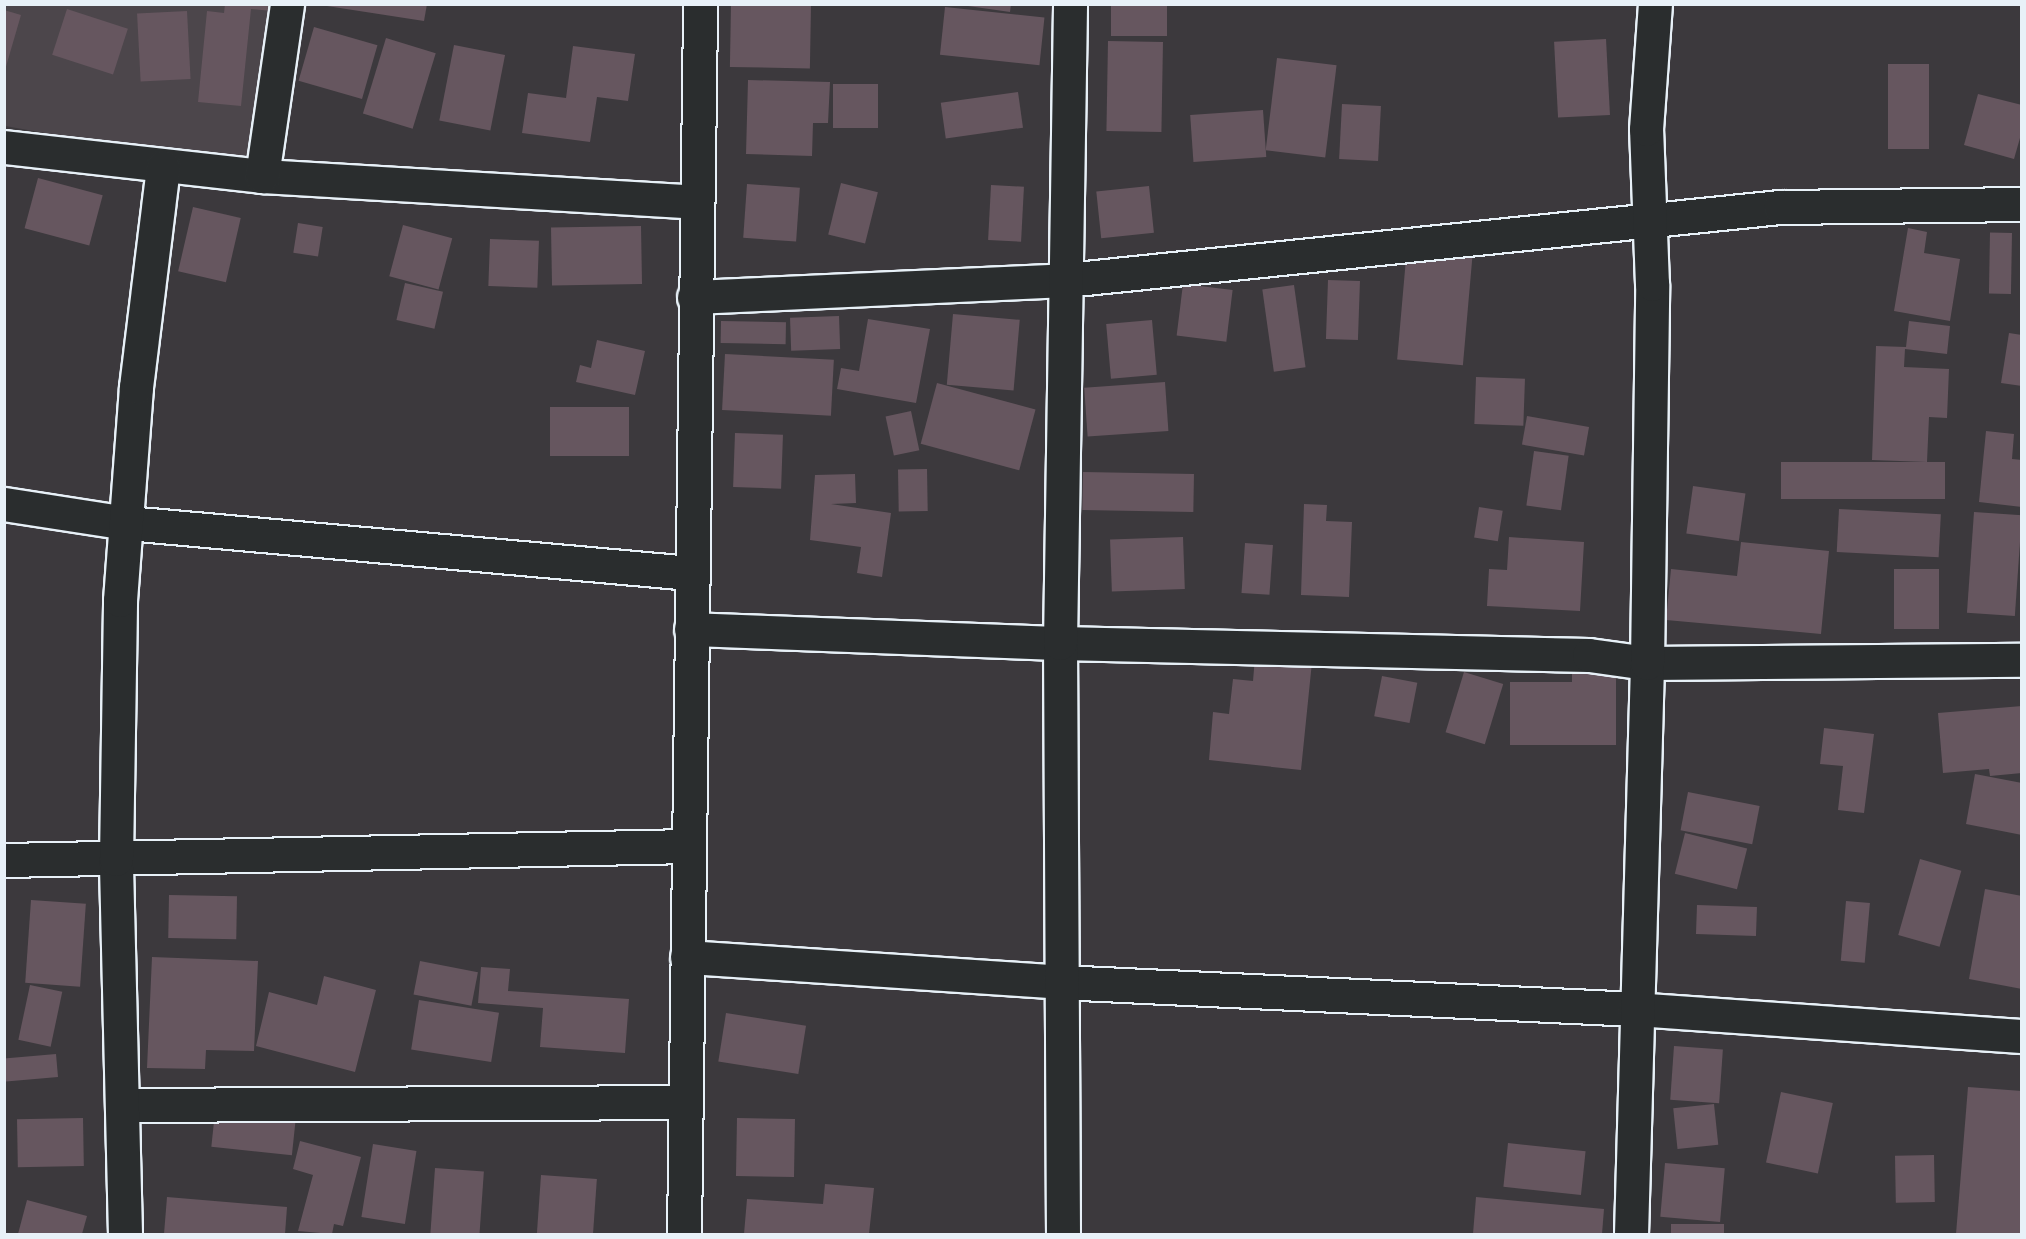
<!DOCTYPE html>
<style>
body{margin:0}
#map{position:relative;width:2026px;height:1239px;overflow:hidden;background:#3c393d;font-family:"Gochi Hand",sans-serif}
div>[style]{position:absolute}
.built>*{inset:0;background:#4c464b}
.building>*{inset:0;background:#66565f;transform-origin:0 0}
.roads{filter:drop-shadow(2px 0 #e8f1f8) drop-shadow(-2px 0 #e8f1f8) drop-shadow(0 2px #e8f1f8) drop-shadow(0 -2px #e8f1f8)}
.street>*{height:33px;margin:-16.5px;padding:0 16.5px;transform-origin:16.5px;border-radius:16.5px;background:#2a2d2e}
span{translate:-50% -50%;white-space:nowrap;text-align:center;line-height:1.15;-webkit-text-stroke:4.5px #2a2d2e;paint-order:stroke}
.frame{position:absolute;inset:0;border:6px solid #e8f1f8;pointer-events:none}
</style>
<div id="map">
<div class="built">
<i style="clip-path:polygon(4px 5px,276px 5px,251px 169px,5px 126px)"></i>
</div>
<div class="building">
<i style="clip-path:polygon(225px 4px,273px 4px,272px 11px,251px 9px,241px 106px,198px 102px,207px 11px,224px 13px)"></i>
<i style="clip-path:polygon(314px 4px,427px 4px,424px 21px)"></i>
<i style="left:731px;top:4px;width:80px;height:63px;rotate:1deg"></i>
<i style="clip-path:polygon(954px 4px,1011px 4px,1010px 12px)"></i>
<i style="left:1111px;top:4px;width:56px;height:32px"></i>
<i style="left:945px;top:7px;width:100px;height:48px;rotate:6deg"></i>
<i style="left:67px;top:9px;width:64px;height:48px;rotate:18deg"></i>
<i style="clip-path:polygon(4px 10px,21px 15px,5px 70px,4px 70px)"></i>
<i style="left:187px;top:11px;width:68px;height:50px;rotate:87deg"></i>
<i style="left:314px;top:27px;width:66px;height:56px;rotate:16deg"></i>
<i style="left:386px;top:38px;width:52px;height:79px;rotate:17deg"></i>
<i style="left:1606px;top:39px;width:76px;height:52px;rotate:87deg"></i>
<i style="left:1108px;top:41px;width:55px;height:90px;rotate:1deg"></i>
<i style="left:454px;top:45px;width:52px;height:77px;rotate:11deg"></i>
<i style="clip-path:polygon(573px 46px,635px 54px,628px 101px,597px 97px,590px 142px,522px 133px,528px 93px,566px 98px)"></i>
<i style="left:1277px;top:58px;width:60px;height:93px;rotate:7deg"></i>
<i style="left:1888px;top:64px;width:41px;height:85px"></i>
<i style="clip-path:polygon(748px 80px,830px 82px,828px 123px,813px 123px,812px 156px,746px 154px)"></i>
<i style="left:833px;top:84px;width:45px;height:44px"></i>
<i style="left:1018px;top:92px;width:36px;height:78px;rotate:82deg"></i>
<i style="clip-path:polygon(1978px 94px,2022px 105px,2022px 131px,2014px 159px,1964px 145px)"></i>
<i style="left:1342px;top:104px;width:39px;height:55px;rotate:3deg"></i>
<i style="left:1263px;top:110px;width:47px;height:73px;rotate:86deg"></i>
<i style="left:38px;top:178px;width:67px;height:52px;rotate:15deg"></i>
<i style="left:841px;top:183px;width:38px;height:53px;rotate:14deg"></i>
<i style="left:747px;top:184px;width:53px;height:54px;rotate:4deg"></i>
<i style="left:991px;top:185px;width:33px;height:55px;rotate:3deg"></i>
<i style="left:1149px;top:186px;width:47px;height:53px;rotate:84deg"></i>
<i style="left:193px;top:207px;width:49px;height:66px;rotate:13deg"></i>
<i style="left:298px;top:223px;width:25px;height:30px;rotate:9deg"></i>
<i style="left:403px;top:225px;width:51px;height:53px;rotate:15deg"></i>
<i style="left:641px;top:226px;width:58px;height:90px;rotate:89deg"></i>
<i style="clip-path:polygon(1908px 228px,1927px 232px,1924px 253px,1960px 259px,1950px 321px,1894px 311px)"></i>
<i style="left:2012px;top:233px;width:61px;height:22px;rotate:91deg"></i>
<i style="left:490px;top:239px;width:49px;height:47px;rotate:2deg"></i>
<i style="left:1407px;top:247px;width:66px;height:113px;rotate:5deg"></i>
<i style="left:1328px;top:280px;width:32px;height:59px;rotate:2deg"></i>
<i style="left:405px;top:283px;width:39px;height:38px;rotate:13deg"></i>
<i style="left:1183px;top:284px;width:50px;height:52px;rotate:7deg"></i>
<i style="left:1294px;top:285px;width:83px;height:32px;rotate:82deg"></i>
<i style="left:953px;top:314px;width:67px;height:71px;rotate:5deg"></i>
<i style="left:839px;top:316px;width:33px;height:49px;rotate:88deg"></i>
<i style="clip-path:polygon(868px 319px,930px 329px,916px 403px,837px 389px,841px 368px,859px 371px)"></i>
<i style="left:1152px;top:320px;width:55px;height:46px;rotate:85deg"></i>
<i style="left:721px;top:321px;width:65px;height:22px;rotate:1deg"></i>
<i style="clip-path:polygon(1909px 321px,1950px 326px,1947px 354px,1905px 349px,1904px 367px,1949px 369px,1947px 418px,1929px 417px,1927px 462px,1872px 460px,1876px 346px,1906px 347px)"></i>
<i style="clip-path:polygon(2009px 333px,2022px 335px,2022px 386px,2001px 383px)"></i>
<i style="clip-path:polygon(597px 340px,645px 351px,635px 395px,576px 382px,580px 365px,591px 368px)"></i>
<i style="left:725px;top:354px;width:109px;height:56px;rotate:3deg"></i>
<i style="left:1476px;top:377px;width:49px;height:47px;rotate:2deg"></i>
<i style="left:1165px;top:382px;width:49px;height:81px;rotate:86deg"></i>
<i style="left:937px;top:383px;width:102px;height:63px;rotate:15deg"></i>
<i style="left:550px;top:407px;width:79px;height:49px"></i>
<i style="left:911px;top:411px;width:40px;height:26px;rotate:78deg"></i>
<i style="left:1527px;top:416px;width:63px;height:29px;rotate:10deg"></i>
<i style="clip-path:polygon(1986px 431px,2014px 434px,2012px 459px,2022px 460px,2022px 507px,1979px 502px)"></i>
<i style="left:735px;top:433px;width:48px;height:54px;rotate:2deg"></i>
<i style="left:1534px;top:451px;width:35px;height:55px;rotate:8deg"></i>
<i style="left:1781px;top:462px;width:164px;height:37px"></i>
<i style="left:927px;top:469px;width:42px;height:29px;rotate:89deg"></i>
<i style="left:1083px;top:472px;width:111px;height:38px;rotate:1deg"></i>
<i style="clip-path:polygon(855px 474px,856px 503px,831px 504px,891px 513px,882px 577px,857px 573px,861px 547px,810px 540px,815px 475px)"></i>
<i style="left:1693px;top:486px;width:53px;height:48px;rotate:8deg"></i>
<i style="clip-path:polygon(1304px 504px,1327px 505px,1326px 521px,1352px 522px,1349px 597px,1301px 595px)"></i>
<i style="left:1479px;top:507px;width:24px;height:31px;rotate:9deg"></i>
<i style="left:1839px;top:509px;width:102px;height:43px;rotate:3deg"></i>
<i style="left:1974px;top:512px;width:48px;height:101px;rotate:4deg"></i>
<i style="left:1183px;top:537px;width:52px;height:73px;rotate:88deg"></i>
<i style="clip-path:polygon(1509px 537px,1584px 542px,1580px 611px,1487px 606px,1489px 569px,1507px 570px)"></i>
<i style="clip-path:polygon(1741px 542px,1829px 551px,1821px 634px,1666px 620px,1671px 569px,1737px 576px)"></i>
<i style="left:1245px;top:543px;width:28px;height:50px;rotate:4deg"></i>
<i style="left:1894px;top:569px;width:45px;height:60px"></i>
<i style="clip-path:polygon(1255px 657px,1312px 662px,1301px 770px,1209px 760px,1213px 712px,1229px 714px,1233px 679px,1253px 681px)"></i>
<i style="clip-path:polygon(1616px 666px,1616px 745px,1510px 745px,1510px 682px,1572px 682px,1572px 667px)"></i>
<i style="left:1464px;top:672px;width:41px;height:63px;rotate:17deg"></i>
<i style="left:1382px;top:676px;width:36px;height:41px;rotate:11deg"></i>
<i style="clip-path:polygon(2022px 706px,2022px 773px,1990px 776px,1989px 769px,1943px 773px,1938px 713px)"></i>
<i style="clip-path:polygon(1824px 728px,1874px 734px,1864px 813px,1838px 810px,1843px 766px,1820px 764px)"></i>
<i style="clip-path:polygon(1975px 774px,2022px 783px,2022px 835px,1966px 824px)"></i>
<i style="left:1688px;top:792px;width:73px;height:39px;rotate:11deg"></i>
<i style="left:1685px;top:833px;width:64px;height:42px;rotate:14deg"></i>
<i style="left:1920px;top:859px;width:43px;height:79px;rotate:16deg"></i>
<i style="clip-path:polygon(1985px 889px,2022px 896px,2022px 989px,1969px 979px)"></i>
<i style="left:169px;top:895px;width:68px;height:43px;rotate:1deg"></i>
<i style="left:31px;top:900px;width:55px;height:83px;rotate:4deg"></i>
<i style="left:1846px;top:901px;width:24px;height:60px;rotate:5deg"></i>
<i style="left:1697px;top:905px;width:60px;height:29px;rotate:2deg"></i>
<i style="clip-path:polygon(152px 957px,258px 961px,254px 1051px,206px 1050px,205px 1069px,147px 1068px)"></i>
<i style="left:420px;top:961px;width:59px;height:34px;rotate:11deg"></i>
<i style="clip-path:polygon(481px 967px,510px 969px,508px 991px,629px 999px,625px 1053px,540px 1047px,543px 1008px,478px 1003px)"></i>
<i style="clip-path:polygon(324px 976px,376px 990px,355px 1072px,256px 1046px,269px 992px,317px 1005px)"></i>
<i style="left:30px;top:985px;width:33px;height:56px;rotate:12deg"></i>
<i style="left:419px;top:1000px;width:81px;height:50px;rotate:9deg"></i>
<i style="left:726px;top:1013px;width:81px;height:49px;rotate:9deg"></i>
<i style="left:1674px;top:1046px;width:49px;height:54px;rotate:4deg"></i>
<i style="left:56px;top:1054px;width:23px;height:52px;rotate:85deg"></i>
<i style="clip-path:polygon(1968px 1087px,2022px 1091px,2022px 1234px,1956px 1234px)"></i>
<i style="left:1781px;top:1092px;width:53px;height:72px;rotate:12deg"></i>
<i style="left:1714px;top:1104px;width:41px;height:41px;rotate:84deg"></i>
<i style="left:215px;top:1112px;width:81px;height:35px;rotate:6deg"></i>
<i style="left:83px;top:1118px;width:48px;height:66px;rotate:89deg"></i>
<i style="left:737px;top:1118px;width:58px;height:58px;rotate:1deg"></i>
<i style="clip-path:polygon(300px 1141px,361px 1157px,343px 1226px,334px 1224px,332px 1234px,298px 1231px,313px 1175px,293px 1169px)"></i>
<i style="left:1508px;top:1143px;width:78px;height:44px;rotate:6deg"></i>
<i style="left:373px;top:1144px;width:44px;height:74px;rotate:9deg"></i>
<i style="left:1934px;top:1155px;width:47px;height:39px;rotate:89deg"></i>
<i style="left:1665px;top:1163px;width:60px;height:54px;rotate:5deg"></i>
<i style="left:435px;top:1168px;width:49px;height:66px;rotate:4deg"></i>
<i style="left:541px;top:1175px;width:56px;height:59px;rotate:4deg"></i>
<i style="clip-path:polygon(825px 1184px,874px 1188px,869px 1234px,744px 1234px,747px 1199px,823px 1204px)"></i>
<i style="clip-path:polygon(167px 1197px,287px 1207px,285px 1234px,164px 1234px)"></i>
<i style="clip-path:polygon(1476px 1197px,1604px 1209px,1602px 1234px,1473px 1234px)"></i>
<i style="clip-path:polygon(27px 1200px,87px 1216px,82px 1234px,18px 1234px)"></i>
<i style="left:1671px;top:1224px;width:53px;height:10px"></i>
</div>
<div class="roads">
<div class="street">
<i style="left:4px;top:147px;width:260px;rotate:6.4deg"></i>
<i style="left:262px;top:176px;width:435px;rotate:3.4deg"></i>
<i style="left:262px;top:176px;width:174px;rotate:-81.7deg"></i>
<i style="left:694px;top:297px;width:372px;rotate:-2.6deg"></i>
<i style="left:1066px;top:280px;width:718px;rotate:-5.84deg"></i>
<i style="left:1780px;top:207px;width:242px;rotate:-0.7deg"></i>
<i style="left:4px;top:504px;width:124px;rotate:8.8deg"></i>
<i style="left:127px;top:523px;width:566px;rotate:5.07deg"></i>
<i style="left:691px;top:629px;width:369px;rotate:2.2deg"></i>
<i style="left:1060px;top:643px;width:529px;rotate:1.3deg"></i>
<i style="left:1589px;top:655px;width:59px;rotate:7.9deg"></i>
<i style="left:1647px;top:663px;width:375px;rotate:-0.5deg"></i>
<i style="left:4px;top:860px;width:685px;rotate:-1.17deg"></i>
<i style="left:687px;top:957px;width:373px;rotate:3.8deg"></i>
<i style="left:1059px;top:982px;width:577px;rotate:2.68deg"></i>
<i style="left:1635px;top:1009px;width:388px;rotate:4deg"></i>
<i style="left:122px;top:1105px;width:564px;rotate:-0.3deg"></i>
<i style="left:125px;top:1234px;width:375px;rotate:-91.4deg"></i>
<i style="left:116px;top:859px;width:259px;rotate:-89.1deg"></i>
<i style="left:120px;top:600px;width:214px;rotate:-85.7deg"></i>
<i style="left:136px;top:387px;width:222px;rotate:-83deg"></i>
<i style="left:684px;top:1234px;width:1230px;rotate:-89.25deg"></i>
<i style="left:1063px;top:1234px;width:591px;rotate:-90.29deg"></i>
<i style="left:1060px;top:643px;width:639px;rotate:-89.1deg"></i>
<i style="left:1631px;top:1234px;width:571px;rotate:-88.39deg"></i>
<i style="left:1647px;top:663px;width:379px;rotate:-89.2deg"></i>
<i style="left:1652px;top:284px;width:155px;rotate:-92.2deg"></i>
<i style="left:1646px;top:129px;width:125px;rotate:-85.9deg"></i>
</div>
</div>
<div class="frame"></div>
</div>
